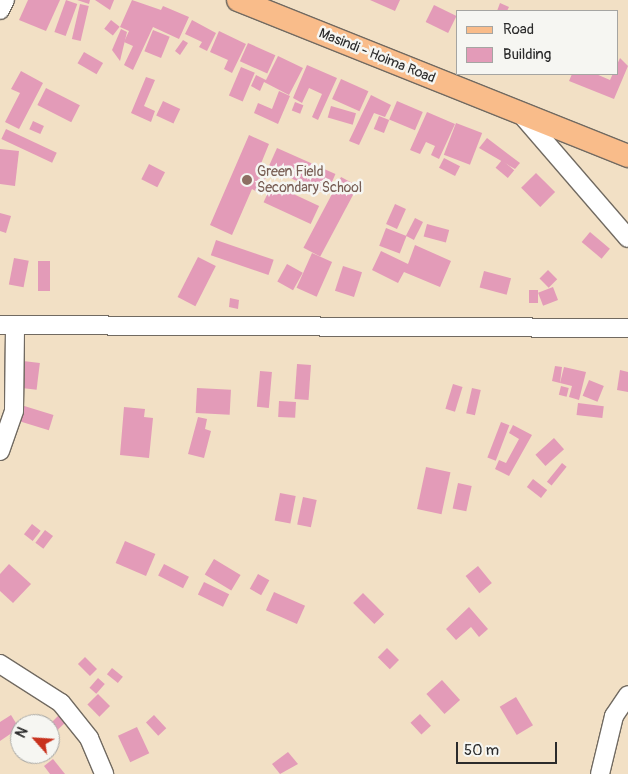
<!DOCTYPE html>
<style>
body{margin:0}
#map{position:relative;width:628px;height:774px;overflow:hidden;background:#f2e0c5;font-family:Pangolin,sans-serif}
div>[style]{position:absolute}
.building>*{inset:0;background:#e39bb8;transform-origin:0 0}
.roads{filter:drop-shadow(1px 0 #716a61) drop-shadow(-1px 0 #716a61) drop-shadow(0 1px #716a61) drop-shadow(0 -1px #716a61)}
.minor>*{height:18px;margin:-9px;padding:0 9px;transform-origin:9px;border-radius:9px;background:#fff}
.major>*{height:22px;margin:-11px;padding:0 11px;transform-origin:11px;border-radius:11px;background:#f9bc8a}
.dots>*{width:14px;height:14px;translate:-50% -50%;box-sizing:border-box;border:2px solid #f6f6f2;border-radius:50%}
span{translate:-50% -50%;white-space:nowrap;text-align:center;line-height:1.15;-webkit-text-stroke:5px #f6f6f2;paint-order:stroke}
.street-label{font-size:14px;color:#2b2b2b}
.education-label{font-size:14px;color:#785e54}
.left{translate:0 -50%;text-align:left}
.legend{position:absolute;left:456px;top:10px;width:162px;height:65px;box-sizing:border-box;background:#f6f6f2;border:1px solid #a5a5a2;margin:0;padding:6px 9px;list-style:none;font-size:15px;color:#2b2b2b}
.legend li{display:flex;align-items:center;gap:10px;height:25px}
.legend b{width:25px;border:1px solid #a5a5a2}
.north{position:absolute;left:10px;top:714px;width:50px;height:50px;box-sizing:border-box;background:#f6f6f2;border:1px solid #a5a5a2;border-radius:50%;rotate:296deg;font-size:14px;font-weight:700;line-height:20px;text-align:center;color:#2b2b2b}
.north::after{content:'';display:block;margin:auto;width:18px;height:22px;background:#c8321e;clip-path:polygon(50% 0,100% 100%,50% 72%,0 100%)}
.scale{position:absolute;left:456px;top:742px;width:101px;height:22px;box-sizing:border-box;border:2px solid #2b2b2b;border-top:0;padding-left:6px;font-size:15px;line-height:18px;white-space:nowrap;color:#2b2b2b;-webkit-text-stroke:4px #f6f6f2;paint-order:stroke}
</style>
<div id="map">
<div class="building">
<i style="clip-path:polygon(28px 0,60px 0,46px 31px,19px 20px)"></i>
<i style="left:66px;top:0;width:12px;height:34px;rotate:20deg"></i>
<i style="clip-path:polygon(77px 0,90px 0,89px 4px)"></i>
<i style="clip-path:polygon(95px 0,114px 0,110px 10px)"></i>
<i style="clip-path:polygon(132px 0,161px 10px,163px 6px,189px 17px,179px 39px,153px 27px,133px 70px,124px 65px,133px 46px,124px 42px,129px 31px,120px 27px)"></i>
<i style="clip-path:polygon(370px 0,400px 0,395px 11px)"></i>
<i style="clip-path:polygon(500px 3px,509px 7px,507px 11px,497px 11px)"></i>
<i style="left:80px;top:4px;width:9px;height:36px;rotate:13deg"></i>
<i style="left:434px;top:5px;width:25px;height:19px;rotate:26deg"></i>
<i style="left:111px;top:20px;width:11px;height:11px;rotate:38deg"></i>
<i style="clip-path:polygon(192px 20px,216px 33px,207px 51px,199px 47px,202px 42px,185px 34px)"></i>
<i style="clip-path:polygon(121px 29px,127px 32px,120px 61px,112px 50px)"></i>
<i style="left:153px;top:30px;width:18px;height:23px;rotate:22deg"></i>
<i style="clip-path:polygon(219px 31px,246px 44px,232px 73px,224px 69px,228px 60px,210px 52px)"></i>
<i style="clip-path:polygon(183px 40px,188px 43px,180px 55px,175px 51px)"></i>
<i style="left:248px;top:43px;width:30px;height:20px;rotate:24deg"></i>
<i style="left:84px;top:52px;width:22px;height:13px;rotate:30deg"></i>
<i style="clip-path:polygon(278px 56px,303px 68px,289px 95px,264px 82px,260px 91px,251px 86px,256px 75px,266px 80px)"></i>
<i style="clip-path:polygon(620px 58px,628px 66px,614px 99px,569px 81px,572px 74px,596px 74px,610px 80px)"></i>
<i style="clip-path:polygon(307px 65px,337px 78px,318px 120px,312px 117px,322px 94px,309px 88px,302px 103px,293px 98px)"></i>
<i style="left:241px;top:67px;width:15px;height:31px;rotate:23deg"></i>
<i style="clip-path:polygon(21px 71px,43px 83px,19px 129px,5px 122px,20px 93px,11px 89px)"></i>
<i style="clip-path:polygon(146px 77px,155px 80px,144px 106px,155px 111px,151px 122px,131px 113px)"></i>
<i style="left:341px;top:79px;width:30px;height:22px;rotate:24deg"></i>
<i style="left:46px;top:88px;width:38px;height:19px;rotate:27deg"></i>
<i style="clip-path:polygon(279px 91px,290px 96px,278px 124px,254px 113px,258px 103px,272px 109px)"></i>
<i style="clip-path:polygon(371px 95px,391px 105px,385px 117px,374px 113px,359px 145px,349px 141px)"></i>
<i style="left:163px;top:101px;width:19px;height:16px;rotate:25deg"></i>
<i style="left:397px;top:101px;width:28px;height:20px;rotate:23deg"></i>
<i style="left:295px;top:102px;width:9px;height:9px;rotate:21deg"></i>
<i style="left:331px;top:106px;width:26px;height:12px;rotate:16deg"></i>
<i style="clip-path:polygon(427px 112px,455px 124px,439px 159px,431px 155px,435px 146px,426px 142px,420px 154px,410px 150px)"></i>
<i style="left:379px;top:116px;width:11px;height:14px;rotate:22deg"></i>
<i style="left:33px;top:121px;width:12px;height:9px;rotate:24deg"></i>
<i style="left:456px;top:123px;width:28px;height:34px;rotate:21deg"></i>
<i style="left:6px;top:129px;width:56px;height:11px;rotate:25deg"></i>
<i style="clip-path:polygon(249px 135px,269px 144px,260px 166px,269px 170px,259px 193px,252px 189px,232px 235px,210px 225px)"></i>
<i style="clip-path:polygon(487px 138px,520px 163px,515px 169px,479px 148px)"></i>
<i style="left:277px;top:148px;width:64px;height:22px;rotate:24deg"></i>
<i style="clip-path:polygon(0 149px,19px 151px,15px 186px,0 184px)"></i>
<i style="left:444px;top:158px;width:18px;height:11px;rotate:27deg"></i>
<i style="left:502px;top:160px;width:16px;height:10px;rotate:40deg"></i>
<i style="left:149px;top:164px;width:18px;height:17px;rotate:27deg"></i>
<i style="left:536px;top:173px;width:27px;height:21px;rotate:45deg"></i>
<i style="left:341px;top:177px;width:19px;height:80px;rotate:28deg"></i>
<i style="left:272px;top:184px;width:52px;height:20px;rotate:25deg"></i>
<i style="left:395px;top:204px;width:12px;height:22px;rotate:24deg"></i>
<i style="clip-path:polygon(0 213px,11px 216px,6px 233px,0 231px)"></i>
<i style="left:415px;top:218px;width:9px;height:20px;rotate:27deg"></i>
<i style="left:427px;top:224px;width:23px;height:13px;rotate:15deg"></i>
<i style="left:386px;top:228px;width:22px;height:19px;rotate:21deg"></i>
<i style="left:590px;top:232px;width:26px;height:13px;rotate:40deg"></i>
<i style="left:216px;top:240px;width:61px;height:16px;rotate:19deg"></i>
<i style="clip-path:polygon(415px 245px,451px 261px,440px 287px,404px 272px,398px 283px,372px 270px,381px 251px,408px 264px)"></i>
<i style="left:312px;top:253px;width:22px;height:38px;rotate:24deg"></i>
<i style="left:198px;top:257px;width:20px;height:45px;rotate:27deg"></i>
<i style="left:14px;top:258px;width:15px;height:27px;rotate:11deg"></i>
<i style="left:38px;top:261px;width:12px;height:30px"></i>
<i style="left:287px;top:264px;width:18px;height:20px;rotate:29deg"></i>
<i style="left:343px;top:266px;width:20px;height:26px;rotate:18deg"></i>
<i style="left:548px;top:270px;width:13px;height:12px;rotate:45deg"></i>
<i style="left:484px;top:271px;width:28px;height:17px;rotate:15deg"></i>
<i style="left:553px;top:287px;width:14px;height:16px;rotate:69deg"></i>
<i style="left:529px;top:290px;width:9px;height:13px"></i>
<i style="clip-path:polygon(230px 298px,239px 300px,238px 309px,229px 307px)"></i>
<i style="left:23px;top:361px;width:17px;height:27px;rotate:7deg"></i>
<i style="left:297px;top:364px;width:14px;height:35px;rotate:4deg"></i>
<i style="clip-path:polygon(555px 366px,562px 367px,560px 383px,552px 381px)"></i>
<i style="clip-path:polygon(564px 367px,586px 372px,579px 400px,569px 397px,572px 386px,560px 383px)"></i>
<i style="clip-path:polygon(620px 370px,628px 372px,628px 392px,617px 390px)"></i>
<i style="left:260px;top:371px;width:12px;height:36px;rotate:5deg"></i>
<i style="left:589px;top:380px;width:16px;height:17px;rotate:22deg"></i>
<i style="left:453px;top:384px;width:10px;height:26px;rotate:17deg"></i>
<i style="left:561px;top:386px;width:8px;height:9px;rotate:14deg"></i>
<i style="left:197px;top:388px;width:34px;height:25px;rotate:3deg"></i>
<i style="left:472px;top:388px;width:9px;height:26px;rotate:13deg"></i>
<i style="left:279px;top:401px;width:17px;height:16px;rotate:3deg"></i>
<i style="left:578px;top:403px;width:26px;height:12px;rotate:7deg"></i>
<i style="left:21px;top:405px;width:34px;height:16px;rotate:17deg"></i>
<i style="clip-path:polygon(124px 407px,145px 409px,144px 417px,153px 418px,149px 458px,120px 455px)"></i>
<i style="clip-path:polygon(198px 417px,207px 419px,205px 429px,211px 431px,204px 458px,188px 454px)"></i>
<i style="left:501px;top:422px;width:9px;height:38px;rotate:21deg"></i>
<i style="clip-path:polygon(513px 425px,532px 435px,509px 476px,495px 469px,499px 460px,506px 463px,519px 439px,509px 433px)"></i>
<i style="left:554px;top:438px;width:15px;height:25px;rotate:48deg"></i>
<i style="left:562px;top:463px;width:6px;height:24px;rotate:39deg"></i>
<i style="left:426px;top:467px;width:25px;height:43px;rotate:12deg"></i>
<i style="left:533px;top:479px;width:18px;height:10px;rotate:38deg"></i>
<i style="left:458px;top:483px;width:14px;height:26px;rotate:12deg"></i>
<i style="left:280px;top:493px;width:16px;height:28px;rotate:11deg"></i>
<i style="left:303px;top:497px;width:14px;height:28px;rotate:12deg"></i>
<i style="left:32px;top:524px;width:11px;height:13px;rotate:38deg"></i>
<i style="left:45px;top:530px;width:10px;height:16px;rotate:37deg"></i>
<i style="left:125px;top:541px;width:33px;height:24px;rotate:23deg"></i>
<i style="left:214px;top:559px;width:31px;height:18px;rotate:31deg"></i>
<i style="clip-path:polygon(9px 564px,31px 584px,13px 603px,0 591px,0 574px)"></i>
<i style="left:164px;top:564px;width:28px;height:13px;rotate:27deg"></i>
<i style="left:478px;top:566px;width:22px;height:16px;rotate:51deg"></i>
<i style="left:258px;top:574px;width:13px;height:17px;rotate:29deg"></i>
<i style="left:204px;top:582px;width:28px;height:14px;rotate:26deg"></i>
<i style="left:274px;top:592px;width:34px;height:20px;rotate:24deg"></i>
<i style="left:363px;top:593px;width:30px;height:14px;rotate:45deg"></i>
<i style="clip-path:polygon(469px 607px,488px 629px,479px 637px,471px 627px,456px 640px,446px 629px)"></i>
<i style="left:387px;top:648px;width:17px;height:13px;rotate:45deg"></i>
<i style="left:85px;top:657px;width:17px;height:10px;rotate:45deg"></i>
<i style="left:112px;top:668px;width:14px;height:8px;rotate:39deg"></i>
<i style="left:98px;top:678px;width:9px;height:13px;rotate:41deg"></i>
<i style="left:442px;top:680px;width:27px;height:21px;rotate:48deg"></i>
<i style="left:98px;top:694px;width:17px;height:15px;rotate:45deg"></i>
<i style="left:516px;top:697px;width:33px;height:19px;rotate:59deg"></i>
<i style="clip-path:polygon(61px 713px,68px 720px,50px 737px,50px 724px)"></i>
<i style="left:420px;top:714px;width:16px;height:13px;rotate:47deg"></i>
<i style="clip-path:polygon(11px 715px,19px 728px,0 741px,0 722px)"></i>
<i style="left:154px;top:715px;width:18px;height:11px;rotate:47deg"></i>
<i style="left:137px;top:727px;width:29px;height:21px;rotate:65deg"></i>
<i style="clip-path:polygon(288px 752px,298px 764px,280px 774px,272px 764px)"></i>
<i style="clip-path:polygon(53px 759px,65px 774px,50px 774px,44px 766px)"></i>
</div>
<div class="roads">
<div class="minor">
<i style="left:0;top:10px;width:11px;rotate:-63deg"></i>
<i style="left:520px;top:113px;width:165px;rotate:49.2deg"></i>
<i style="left:0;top:325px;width:628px;rotate:0.27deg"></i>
<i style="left:0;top:451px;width:42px;rotate:-70.7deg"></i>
<i style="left:14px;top:411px;width:86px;rotate:-89.3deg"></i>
<i style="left:0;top:664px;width:72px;rotate:32.6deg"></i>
<i style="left:61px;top:703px;width:45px;rotate:51.3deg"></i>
<i style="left:89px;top:738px;width:39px;rotate:67deg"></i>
<i style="left:600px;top:774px;width:60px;rotate:-76.4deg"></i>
<i style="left:614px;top:716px;width:25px;rotate:-56deg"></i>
</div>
<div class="major">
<i style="left:238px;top:0;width:420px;rotate:21.8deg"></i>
</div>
</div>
<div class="dots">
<i style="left:247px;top:180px;background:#8d6e63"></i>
</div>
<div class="street-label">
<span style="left:377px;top:56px;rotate:22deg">Masindi - Hoima Road</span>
</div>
<div class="education-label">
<span class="left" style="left:257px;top:180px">Green Field<br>Secondary School</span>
</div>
<ul class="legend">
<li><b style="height:6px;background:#f9bc8a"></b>Road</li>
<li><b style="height:14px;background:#e39bb8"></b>Building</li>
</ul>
<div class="north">N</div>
<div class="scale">50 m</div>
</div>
